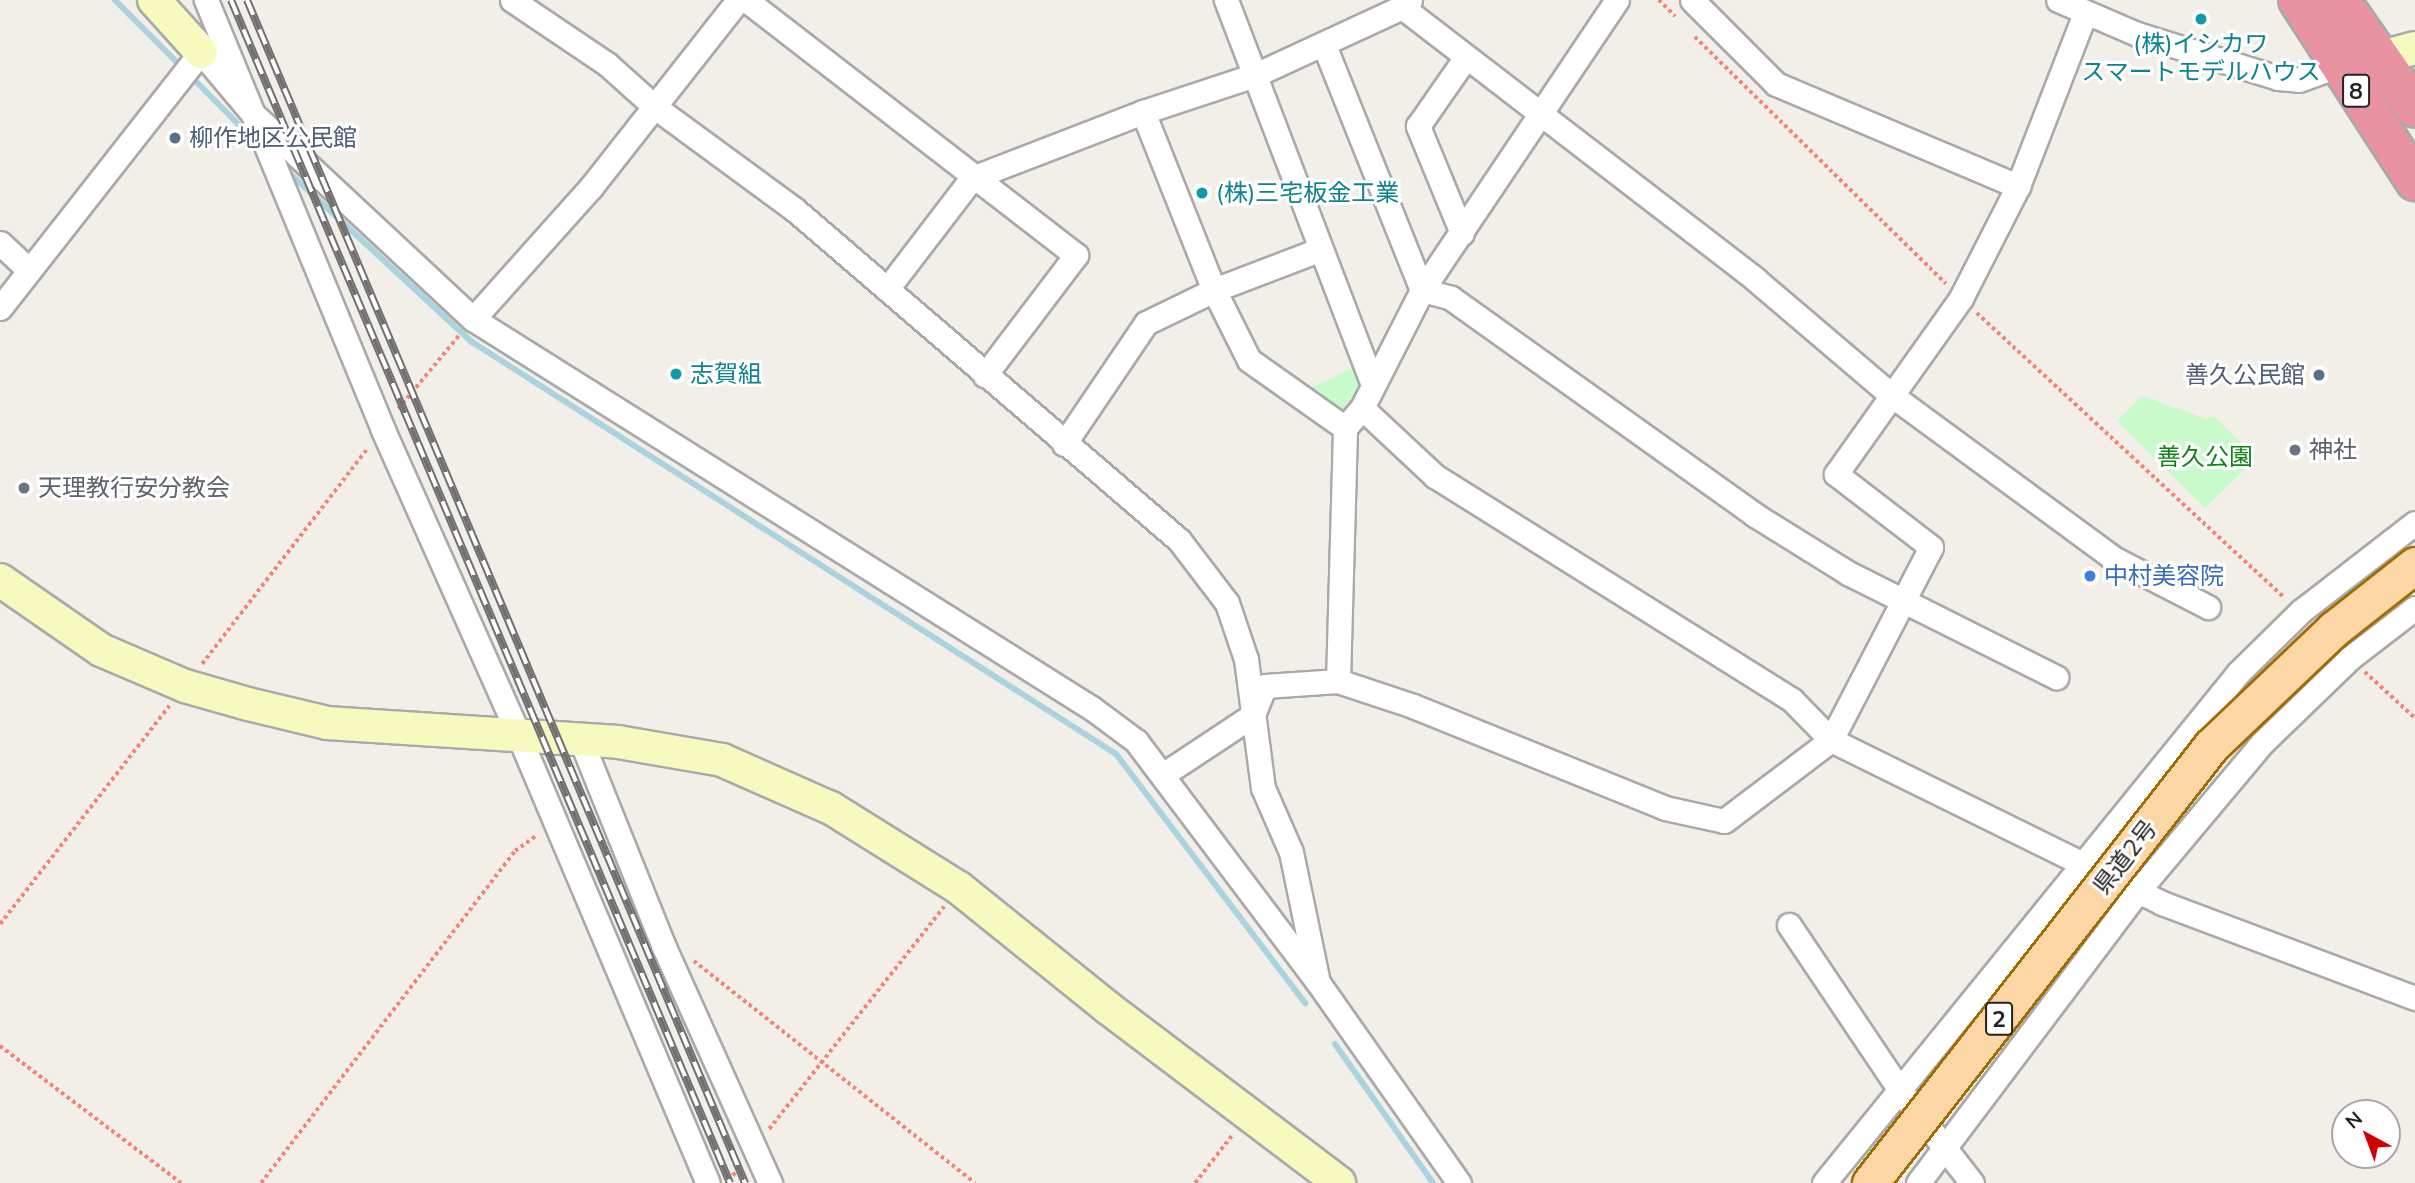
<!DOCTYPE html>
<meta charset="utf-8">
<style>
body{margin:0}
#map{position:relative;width:2415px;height:1183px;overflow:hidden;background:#f2efe9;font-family:Mulish,"Noto Sans JP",sans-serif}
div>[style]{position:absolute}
.park>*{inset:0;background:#c8facc}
.stream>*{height:6px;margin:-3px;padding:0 3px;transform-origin:3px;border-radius:3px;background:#aad3df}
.path>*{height:3.5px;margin-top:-1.75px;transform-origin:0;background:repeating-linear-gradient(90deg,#fa8072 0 3.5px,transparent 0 7px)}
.roads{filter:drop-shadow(2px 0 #a9a9a9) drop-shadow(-2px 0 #a9a9a9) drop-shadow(0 2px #a9a9a9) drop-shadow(0 -2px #a9a9a9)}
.street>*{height:23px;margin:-11.5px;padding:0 11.5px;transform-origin:11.5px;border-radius:11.5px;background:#fff}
.secondary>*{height:32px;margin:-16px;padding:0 16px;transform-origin:16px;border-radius:16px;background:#f7fabf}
.highway>*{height:38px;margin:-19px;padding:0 19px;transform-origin:19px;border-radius:19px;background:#e892a2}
.rail>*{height:8px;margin-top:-4px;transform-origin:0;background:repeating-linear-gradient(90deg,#fff 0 16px,#707070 0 32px);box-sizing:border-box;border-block:2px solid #707070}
.bridges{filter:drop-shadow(2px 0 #a06b00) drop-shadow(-2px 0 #a06b00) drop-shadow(0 2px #a06b00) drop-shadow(0 -2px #a06b00)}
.primary-bridge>*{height:35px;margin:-17.5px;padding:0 17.5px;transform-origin:17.5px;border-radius:17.5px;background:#fcd6a4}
.dots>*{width:19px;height:19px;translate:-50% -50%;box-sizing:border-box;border:4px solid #fff;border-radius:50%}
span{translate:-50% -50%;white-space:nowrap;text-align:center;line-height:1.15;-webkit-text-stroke:6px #fff;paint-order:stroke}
.shield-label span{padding:2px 5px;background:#fff;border:2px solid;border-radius:5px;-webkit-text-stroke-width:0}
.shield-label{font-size:23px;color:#222;font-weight:700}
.culture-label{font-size:24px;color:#0d838f}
.left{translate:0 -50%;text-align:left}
.service-label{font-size:24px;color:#4e5e75}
.right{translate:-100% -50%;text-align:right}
.worship-label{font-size:24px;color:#5b616d}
.park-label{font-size:24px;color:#0c8416}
.shop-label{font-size:24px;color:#366cbe}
.street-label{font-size:24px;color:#222}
.north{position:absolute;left:2331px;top:1099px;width:70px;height:70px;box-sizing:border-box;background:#fff;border:2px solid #a7a7a7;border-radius:50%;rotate:319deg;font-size:19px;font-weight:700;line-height:28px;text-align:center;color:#222}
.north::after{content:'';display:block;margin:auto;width:24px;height:32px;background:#d40000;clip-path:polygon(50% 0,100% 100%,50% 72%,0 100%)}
</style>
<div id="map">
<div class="park">
<i style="clip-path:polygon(1358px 366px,1364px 387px,1354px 408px,1340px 412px,1306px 390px)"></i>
<i style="clip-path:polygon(2142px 396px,2207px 419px,2214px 416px,2256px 458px,2205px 508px,2117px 421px)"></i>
</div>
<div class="stream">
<i style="left:115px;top:0;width:197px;rotate:45.2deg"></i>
<i style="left:285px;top:169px;width:255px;rotate:42.8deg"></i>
<i style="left:472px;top:342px;width:765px;rotate:32.61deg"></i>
<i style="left:1116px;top:754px;width:313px;rotate:52.8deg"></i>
<i style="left:1335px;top:1044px;width:170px;rotate:54.8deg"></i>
</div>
<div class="path">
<i style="left:1659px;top:0;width:23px;rotate:45deg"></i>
<i style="left:1695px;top:37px;width:352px;rotate:44.5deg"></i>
<i style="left:1977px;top:313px;width:420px;rotate:42.8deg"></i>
<i style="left:398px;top:409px;width:97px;rotate:-50.4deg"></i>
<i style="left:202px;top:664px;width:272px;rotate:-52.5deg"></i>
<i style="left:2365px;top:672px;width:68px;rotate:42.6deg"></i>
<i style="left:0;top:924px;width:276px;rotate:-52.2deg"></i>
<i style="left:694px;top:961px;width:358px;rotate:38.3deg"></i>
<i style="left:0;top:1046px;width:227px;rotate:37.1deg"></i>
<i style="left:769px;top:1129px;width:283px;rotate:-51.8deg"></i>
<i style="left:728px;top:1181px;width:17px;rotate:-50deg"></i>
<i style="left:261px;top:1183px;width:418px;rotate:-52.6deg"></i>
<i style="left:515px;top:851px;width:27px;rotate:-36deg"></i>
<i style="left:1195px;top:1183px;width:62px;rotate:-52.2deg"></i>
</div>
<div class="roads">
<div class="street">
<i style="left:206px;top:0;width:465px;rotate:67.6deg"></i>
<i style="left:383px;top:430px;width:335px;rotate:66deg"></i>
<i style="left:519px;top:736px;width:485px;rotate:67.1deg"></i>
<i style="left:512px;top:0;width:115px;rotate:34deg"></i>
<i style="left:607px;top:64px;width:64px;rotate:41.9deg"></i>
<i style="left:655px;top:107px;width:172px;rotate:36.3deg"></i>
<i style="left:794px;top:209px;width:508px;rotate:40.69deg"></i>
<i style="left:1179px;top:540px;width:79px;rotate:52.7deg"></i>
<i style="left:1227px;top:603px;width:59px;rotate:71.3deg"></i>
<i style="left:1246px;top:659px;width:130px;rotate:82.5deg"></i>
<i style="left:1263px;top:788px;width:70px;rotate:66.4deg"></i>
<i style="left:1291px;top:852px;width:129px;rotate:78.3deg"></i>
<i style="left:746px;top:0;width:417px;rotate:37.7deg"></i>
<i style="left:1076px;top:255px;width:151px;rotate:127.2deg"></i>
<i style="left:1226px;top:0;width:410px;rotate:69.1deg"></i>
<i style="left:1410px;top:0;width:11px;rotate:139deg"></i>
<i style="left:1402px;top:7px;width:447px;rotate:37.6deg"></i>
<i style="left:1756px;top:280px;width:176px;rotate:40.4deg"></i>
<i style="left:1890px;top:394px;width:277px;rotate:36.3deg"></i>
<i style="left:2113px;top:558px;width:107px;rotate:27.3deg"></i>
<i style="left:1692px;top:0;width:119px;rotate:45deg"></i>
<i style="left:1776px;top:84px;width:263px;rotate:22.9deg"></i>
<i style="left:2058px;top:0;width:86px;rotate:23.3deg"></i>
<i style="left:2137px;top:34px;width:148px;rotate:17.3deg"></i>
<i style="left:2278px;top:78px;width:21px;rotate:5deg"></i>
<i style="left:2299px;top:80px;width:44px;rotate:-20.1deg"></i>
<i style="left:1324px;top:45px;width:264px;rotate:68.2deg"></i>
<i style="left:1143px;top:112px;width:192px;rotate:68.3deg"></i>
<i style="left:1214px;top:290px;width:78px;rotate:63.4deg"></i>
<i style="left:1249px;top:360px;width:118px;rotate:35.3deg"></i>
<i style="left:1462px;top:233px;width:116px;rotate:-112.4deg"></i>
<i style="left:1418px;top:126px;width:84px;rotate:-55.2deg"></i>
<i style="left:0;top:243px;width:40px;rotate:43deg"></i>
<i style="left:887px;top:289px;width:140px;rotate:-52.6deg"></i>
<i style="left:972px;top:178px;width:183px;rotate:-21.1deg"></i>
<i style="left:1143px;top:112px;width:118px;rotate:-18.3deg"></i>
<i style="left:1255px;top:75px;width:162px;rotate:-24.8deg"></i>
<i style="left:1422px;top:290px;width:30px;rotate:15deg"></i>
<i style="left:1451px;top:298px;width:374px;rotate:35.5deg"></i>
<i style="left:1755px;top:515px;width:110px;rotate:31.9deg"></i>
<i style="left:1848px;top:573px;width:233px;rotate:26.6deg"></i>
<i style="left:0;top:308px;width:325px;rotate:-51.9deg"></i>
<i style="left:201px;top:52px;width:81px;rotate:50deg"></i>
<i style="left:253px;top:114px;width:301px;rotate:43deg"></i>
<i style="left:473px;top:319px;width:732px;rotate:32.17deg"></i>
<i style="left:1093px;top:709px;width:54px;rotate:36.7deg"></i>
<i style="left:1136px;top:741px;width:301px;rotate:53deg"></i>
<i style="left:1317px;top:981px;width:247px;rotate:54.9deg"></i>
<i style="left:473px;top:319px;width:177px;rotate:-48.2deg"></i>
<i style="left:591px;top:187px;width:238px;rotate:-51.8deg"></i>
<i style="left:1362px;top:408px;width:100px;rotate:43deg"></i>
<i style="left:1435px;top:476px;width:421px;rotate:32.1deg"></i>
<i style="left:1792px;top:700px;width:56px;rotate:45.7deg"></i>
<i style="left:1831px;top:740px;width:217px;rotate:-62.6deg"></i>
<i style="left:1931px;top:547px;width:120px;rotate:-142.5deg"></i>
<i style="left:1836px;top:474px;width:216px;rotate:-54.6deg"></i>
<i style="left:1961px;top:298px;width:126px;rotate:-63deg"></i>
<i style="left:2018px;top:186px;width:186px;rotate:-68.8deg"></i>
<i style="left:1064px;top:444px;width:146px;rotate:-55.9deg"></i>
<i style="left:1146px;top:323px;width:76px;rotate:-25.9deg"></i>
<i style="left:1214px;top:290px;width:112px;rotate:-20.9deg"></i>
<i style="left:1338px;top:681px;width:253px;rotate:-88.4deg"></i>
<i style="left:1345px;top:428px;width:26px;rotate:-50deg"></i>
<i style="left:1362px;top:408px;width:132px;rotate:-63deg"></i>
<i style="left:1422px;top:290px;width:349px;rotate:-56.1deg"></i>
<i style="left:580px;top:738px;width:225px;rotate:68.1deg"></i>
<i style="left:664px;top:947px;width:259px;rotate:65.8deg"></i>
<i style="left:1164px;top:774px;width:107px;rotate:-33.5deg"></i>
<i style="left:1253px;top:715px;width:31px;rotate:-68deg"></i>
<i style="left:1265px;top:686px;width:73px;rotate:-3.9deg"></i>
<i style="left:1338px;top:681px;width:79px;rotate:18.4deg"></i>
<i style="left:1413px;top:706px;width:272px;rotate:22deg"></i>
<i style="left:1665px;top:808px;width:60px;rotate:12.4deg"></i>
<i style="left:1724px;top:821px;width:134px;rotate:-37.1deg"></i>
<i style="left:1831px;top:740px;width:369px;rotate:26.2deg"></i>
<i style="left:2162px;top:903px;width:270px;rotate:20.6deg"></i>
<i style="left:1789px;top:925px;width:197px;rotate:56.1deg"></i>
<i style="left:1899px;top:1089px;width:119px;rotate:52.2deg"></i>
<i style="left:1824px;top:1183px;width:657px;rotate:-50.93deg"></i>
<i style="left:2238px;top:673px;width:88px;rotate:-44.5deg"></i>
<i style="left:2301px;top:611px;width:144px;rotate:-37.7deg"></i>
<i style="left:1918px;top:1183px;width:364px;rotate:-53deg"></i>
<i style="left:2137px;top:892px;width:194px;rotate:-50deg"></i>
<i style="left:2262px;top:743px;width:122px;rotate:-44deg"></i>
<i style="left:2350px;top:658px;width:82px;rotate:-37.6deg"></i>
</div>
<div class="secondary">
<i style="left:154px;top:0;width:70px;rotate:47.9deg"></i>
<i style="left:2359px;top:63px;width:58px;rotate:-15deg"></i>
<i style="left:0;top:580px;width:123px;rotate:34.7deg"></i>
<i style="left:101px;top:650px;width:91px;rotate:23.2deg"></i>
<i style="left:185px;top:686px;width:66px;rotate:15.9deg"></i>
<i style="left:248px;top:704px;width:81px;rotate:13.5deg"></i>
<i style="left:327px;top:723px;width:292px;rotate:3.7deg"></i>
<i style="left:618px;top:742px;width:106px;rotate:9.8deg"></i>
<i style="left:722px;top:760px;width:119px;rotate:23.8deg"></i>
<i style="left:831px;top:808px;width:151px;rotate:32deg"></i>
<i style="left:959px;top:888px;width:191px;rotate:38.8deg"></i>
<i style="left:1108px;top:1008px;width:290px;rotate:37.1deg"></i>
</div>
<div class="highway">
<i style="left:2298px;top:0;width:216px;rotate:57.1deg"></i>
<i style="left:2340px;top:0;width:131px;rotate:55.2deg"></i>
</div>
</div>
<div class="rail">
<i style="left:231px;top:0;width:1284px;rotate:67.13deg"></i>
<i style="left:247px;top:0;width:1284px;rotate:67.17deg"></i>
</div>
<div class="bridges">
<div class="primary-bridge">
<i style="left:1870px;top:1183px;width:554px;rotate:-52.03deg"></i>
<i style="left:2211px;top:746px;width:170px;rotate:-43.6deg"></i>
<i style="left:2334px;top:629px;width:103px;rotate:-38.3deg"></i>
</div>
</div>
<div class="dots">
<i style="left:2201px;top:19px;background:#0f9aa8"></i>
<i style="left:175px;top:138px;background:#5c6f8a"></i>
<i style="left:1202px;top:193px;background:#0f9aa8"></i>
<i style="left:676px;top:374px;background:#0f9aa8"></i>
<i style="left:2319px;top:375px;background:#5c6f8a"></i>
<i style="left:2295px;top:450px;background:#6b7280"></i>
<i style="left:24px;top:488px;background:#6b7280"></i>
<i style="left:2090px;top:576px;background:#3f7fe0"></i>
</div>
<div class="shield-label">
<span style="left:2356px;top:91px">8</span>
<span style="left:1999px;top:1019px">2</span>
</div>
<div class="culture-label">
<span style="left:2201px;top:58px">(株)イシカワ<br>スマートモデルハウス</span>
<span class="left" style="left:1216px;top:193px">(株)三宅板金工業</span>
<span class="left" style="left:690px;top:374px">志賀組</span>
</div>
<div class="service-label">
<span class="left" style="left:189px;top:138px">柳作地区公民館</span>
<span class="right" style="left:2305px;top:375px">善久公民館</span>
</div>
<div class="worship-label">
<span class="left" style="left:2309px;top:450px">神社</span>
<span class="left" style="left:38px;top:488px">天理教行安分教会</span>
</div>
<div class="park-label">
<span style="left:2205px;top:457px">善久公園</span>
</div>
<div class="shop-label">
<span class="left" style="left:2104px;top:576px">中村美容院</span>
</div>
<div class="street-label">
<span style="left:2125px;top:857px;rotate:-52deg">県道2号</span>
</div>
<div class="north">N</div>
</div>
